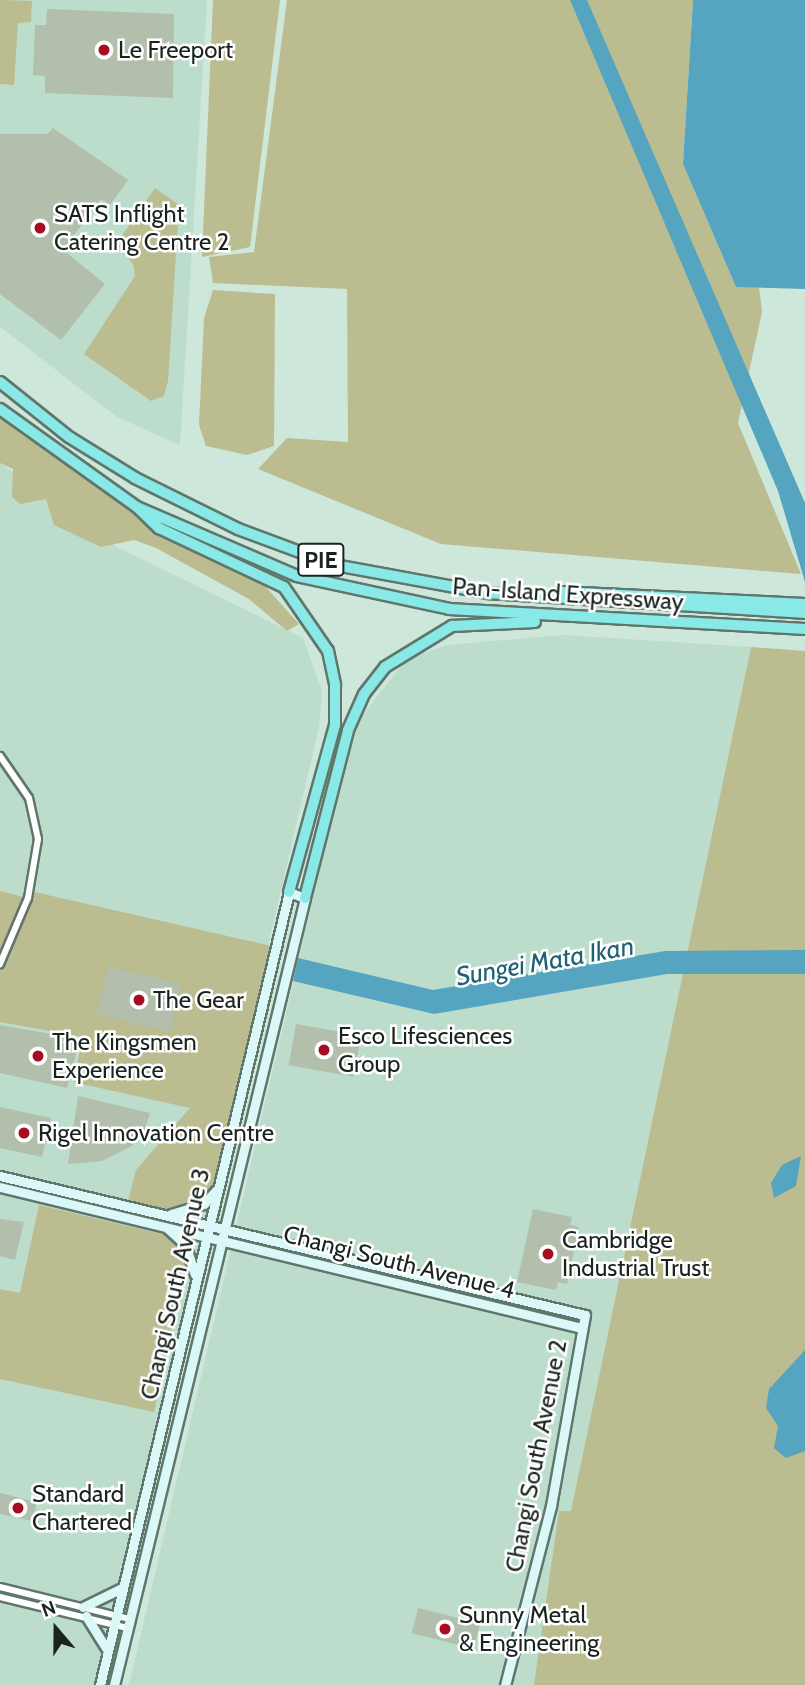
<!DOCTYPE html>
<style>
body{margin:0}
#map{position:relative;width:805px;height:1685px;overflow:hidden;background:#cee7db;font-family:Cabin,sans-serif}
div>[style]{position:absolute}
.built>*{inset:0;background:#bcdccc}
.green>*{inset:0;background:#bbbc8f}
.water>*{inset:0;background:#56a5c0}
.building>*{inset:0;background:#b1bfac;transform-origin:0 0}
.roads{filter:drop-shadow(2px 0 #60766c) drop-shadow(-2px 0 #60766c) drop-shadow(0 2px #60766c) drop-shadow(0 -2px #60766c)}
.street>*{height:6px;margin:-3px;padding:0 3px;transform-origin:3px;border-radius:3px;background:#fff}
.secondary>*{height:9px;margin:-4.5px;padding:0 4.5px;transform-origin:4.5px;border-radius:4.5px;background:#dbf8f8}
.highway>*{height:10px;margin:-5px;padding:0 5px;transform-origin:5px;border-radius:5px;background:#88e9e7}
.dots>*{width:19px;height:19px;translate:-50% -50%;box-sizing:border-box;border:4px solid #fff;border-radius:50%}
span{translate:-50% -50%;white-space:nowrap;text-align:center;line-height:1.15;-webkit-text-stroke:5px #fff;paint-order:stroke}
.shield-label span{padding:2px 5px;background:#fff;border:2px solid;border-radius:5px;-webkit-text-stroke-width:0}
.shield-label{font-size:23px;color:#1a231f;font-weight:700}
.poi-label{font-size:24px;color:#1a231f}
.left{translate:0 -50%;text-align:left}
.street-label{font-size:24px;color:#1a231f}
.water-label{font-size:26px;color:#206073;font-style:italic}
.north{position:absolute;left:21px;top:1594px;width:70px;height:70px;-webkit-text-stroke:5px #fff;paint-order:stroke;rotate:340deg;font-size:19px;font-weight:700;line-height:28px;text-align:center;color:#1a231f}
.north::after{content:'';display:block;margin:auto;width:24px;height:32px;background:#1a231f;clip-path:polygon(50% 0,100% 100%,50% 72%,0 100%)}
</style>
<div id="map">
<div class="built">
<i style="clip-path:polygon(0 0,207px 0,180px 445px,117px 417px,0 327px)"></i>
<i style="clip-path:polygon(0 463px,111px 544px,303px 638px,322px 691px,319px 727px,96px 1685px,0 1685px)"></i>
<i style="clip-path:polygon(564px 635px,751px 647px,535px 1685px,129px 1685px,353px 727px,407px 659px,447px 645px)"></i>
</div>
<div class="green">
<i style="clip-path:polygon(0 0,32px 1px,31px 22px,18px 23px,14px 85px,0 84px)"></i>
<i style="clip-path:polygon(213px 0,280px 0,250px 247px,202px 257px)"></i>
<i style="clip-path:polygon(287px 0,693px 0,683px 164px,736px 287px,759px 287px,762px 312px,738px 423px,801px 574px,441px 544px,258px 469px,287px 438px,348px 442px,347px 289px,213px 283px,209px 257px,254px 252px)"></i>
<i style="clip-path:polygon(155px 188px,179px 205px,168px 381px,164px 396px,151px 401px,84px 354px,135px 276px,133px 264px,116px 244px)"></i>
<i style="clip-path:polygon(213px 290px,275px 294px,274px 446px,247px 455px,206px 446px,199px 425px,204px 318px)"></i>
<i style="clip-path:polygon(0 415px,158px 531px,256px 576px,299px 624px,287px 631px,249px 599px,156px 548px,134px 540px,101px 547px,54px 525px,46px 499px,20px 504px,12px 497px,13px 469px,0 463px)"></i>
<i style="clip-path:polygon(751px 647px,805px 651px,805px 1685px,534px 1685px,559px 1511px,571px 1511px)"></i>
<i style="clip-path:polygon(0 891px,27px 898px,30px 891px,276px 947px,212px 1196px,169px 1214px,127px 1205px,136px 1170px,190px 1108px,73px 1082px,83px 1037px,0 1022px)"></i>
<i style="clip-path:polygon(39px 1205px,174px 1237px,186px 1262px,154px 1412px,0 1379px,0 1289px,20px 1293px)"></i>
</div>
<div class="water">
<i style="clip-path:polygon(570px 0,587px 0,805px 503px,805px 582px,778px 491px)"></i>
<i style="clip-path:polygon(693px 0,805px 0,805px 289px,736px 287px,683px 164px)"></i>
<i style="clip-path:polygon(805px 950px,805px 974px,667px 974px,434px 1014px,293px 981px,298px 958px,433px 990px,665px 951px)"></i>
<i style="clip-path:polygon(801px 1156px,796px 1186px,774px 1198px,771px 1183px,782px 1165px)"></i>
<i style="clip-path:polygon(805px 1350px,805px 1451px,786px 1458px,774px 1448px,778px 1426px,766px 1408px,769px 1389px)"></i>
</div>
<div class="building">
<i style="clip-path:polygon(47px 9px,174px 14px,173px 98px,45px 93px,45px 76px,33px 75px,35px 25px,46px 25px)"></i>
<i style="clip-path:polygon(53px 128px,128px 180px,110px 205px,101px 199px,63px 250px,105px 284px,61px 340px,0 294px,0 134px,47px 134px)"></i>
<i style="left:108px;top:967px;width:75px;height:49px;rotate:13deg"></i>
<i style="left:296px;top:1024px;width:66px;height:42px;rotate:10deg"></i>
<i style="clip-path:polygon(0 1025px,80px 1039px,67px 1088px,0 1073px)"></i>
<i style="clip-path:polygon(78px 1096px,150px 1113px,144px 1132px,132px 1146px,102px 1161px,68px 1164px)"></i>
<i style="clip-path:polygon(0 1107px,51px 1118px,42px 1157px,0 1148px)"></i>
<i style="clip-path:polygon(533px 1209px,572px 1217px,570px 1225px,579px 1227px,567px 1284px,558px 1282px,556px 1290px,517px 1282px)"></i>
<i style="clip-path:polygon(0 1219px,24px 1222px,15px 1260px,0 1256px)"></i>
<i style="clip-path:polygon(0 1493px,37px 1502px,32px 1521px,0 1514px)"></i>
<i style="left:418px;top:1608px;width:64px;height:26px;rotate:14deg"></i>
</div>
<div class="roads">
<div class="street">
<i style="left:0;top:756px;width:51px;rotate:55.4deg"></i>
<i style="left:29px;top:798px;width:42px;rotate:77.6deg"></i>
<i style="left:38px;top:839px;width:60px;rotate:99.6deg"></i>
<i style="left:28px;top:898px;width:72px;rotate:113deg"></i>
<i style="left:0;top:1587px;width:133px;rotate:13.9deg"></i>
<i style="left:0;top:1597px;width:131px;rotate:13.7deg"></i>
</div>
<div class="secondary">
<i style="left:0;top:1176px;width:601px;rotate:13.37deg"></i>
<i style="left:585px;top:1315px;width:194px;rotate:100.1deg"></i>
<i style="left:551px;top:1506px;width:185px;rotate:104.4deg"></i>
<i style="left:0;top:1187px;width:599px;rotate:13.62deg"></i>
<i style="left:171px;top:1214px;width:34px;rotate:-17deg"></i>
<i style="left:204px;top:1204px;width:18px;rotate:-49deg"></i>
<i style="left:167px;top:1228px;width:24px;rotate:42deg"></i>
<i style="left:185px;top:1244px;width:32px;rotate:72deg"></i>
<i style="left:83px;top:1607px;width:43px;rotate:-26deg"></i>
<i style="left:86px;top:1616px;width:40px;rotate:58deg"></i>
<i style="left:100px;top:1685px;width:815px;rotate:-76.59deg"></i>
<i style="left:289px;top:892px;width:17px;rotate:21deg"></i>
<i style="left:305px;top:898px;width:810px;rotate:103.64deg"></i>
</div>
<div class="highway">
<i style="left:0;top:382px;width:88px;rotate:38.6deg"></i>
<i style="left:69px;top:437px;width:78px;rotate:31.8deg"></i>
<i style="left:135px;top:478px;width:115px;rotate:26.3deg"></i>
<i style="left:238px;top:529px;width:103px;rotate:20.4deg"></i>
<i style="left:335px;top:565px;width:156px;rotate:10.4deg"></i>
<i style="left:488px;top:593px;width:318px;rotate:3.6deg"></i>
<i style="left:0;top:409px;width:168px;rotate:35.6deg"></i>
<i style="left:137px;top:507px;width:174px;rotate:23.3deg"></i>
<i style="left:297px;top:576px;width:156px;rotate:12.2deg"></i>
<i style="left:449px;top:609px;width:357px;rotate:3.2deg"></i>
<i style="left:139px;top:509px;width:28px;rotate:44deg"></i>
<i style="left:159px;top:528px;width:138px;rotate:25.3deg"></i>
<i style="left:284px;top:587px;width:78px;rotate:55.5deg"></i>
<i style="left:328px;top:651px;width:35px;rotate:78deg"></i>
<i style="left:335px;top:685px;width:40px;rotate:90deg"></i>
<i style="left:335px;top:725px;width:173px;rotate:105.4deg"></i>
<i style="left:561px;top:592px;width:244px;rotate:2.8deg"></i>
<i style="left:305px;top:898px;width:173px;rotate:-75.6deg"></i>
<i style="left:348px;top:730px;width:39px;rotate:-66deg"></i>
<i style="left:364px;top:694px;width:34px;rotate:-52deg"></i>
<i style="left:385px;top:667px;width:79px;rotate:-31.5deg"></i>
<i style="left:452px;top:626px;width:83px;rotate:-2.8deg"></i>
</div>
</div>
<div class="dots">
<i style="left:104px;top:50px;background:#a60d22"></i>
<i style="left:40px;top:228px;background:#a60d22"></i>
<i style="left:139px;top:1000px;background:#a60d22"></i>
<i style="left:324px;top:1050px;background:#a60d22"></i>
<i style="left:38px;top:1056px;background:#a60d22"></i>
<i style="left:24px;top:1133px;background:#a60d22"></i>
<i style="left:548px;top:1254px;background:#a60d22"></i>
<i style="left:18px;top:1508px;background:#a60d22"></i>
<i style="left:445px;top:1629px;background:#a60d22"></i>
</div>
<div class="shield-label">
<span style="left:321px;top:560px">PIE</span>
</div>
<div class="poi-label">
<span class="left" style="left:118px;top:50px">Le Freeport</span>
<span class="left" style="left:54px;top:228px">SATS Inflight<br>Catering Centre 2</span>
<span class="left" style="left:153px;top:1000px">The Gear</span>
<span class="left" style="left:338px;top:1050px">Esco Lifesciences<br>Group</span>
<span class="left" style="left:52px;top:1056px">The Kingsmen<br>Experience</span>
<span class="left" style="left:38px;top:1133px">Rigel Innovation Centre</span>
<span class="left" style="left:562px;top:1254px">Cambridge<br>Industrial Trust</span>
<span class="left" style="left:32px;top:1508px">Standard<br>Chartered</span>
<span class="left" style="left:459px;top:1629px">Sunny Metal<br>&amp; Engineering</span>
</div>
<div class="street-label">
<span style="left:568px;top:594px;rotate:4deg">Pan-Island Expressway</span>
<span style="left:399px;top:1262px;rotate:14deg">Changi South Avenue 4</span>
<span style="left:175px;top:1284px;rotate:-77deg">Changi South Avenue 3</span>
<span style="left:536px;top:1456px;rotate:-79deg">Changi South Avenue 2</span>
</div>
<div class="water-label">
<span style="left:545px;top:962px;rotate:-10deg">Sungei Mata Ikan</span>
</div>
<div class="north">N</div>
</div>
